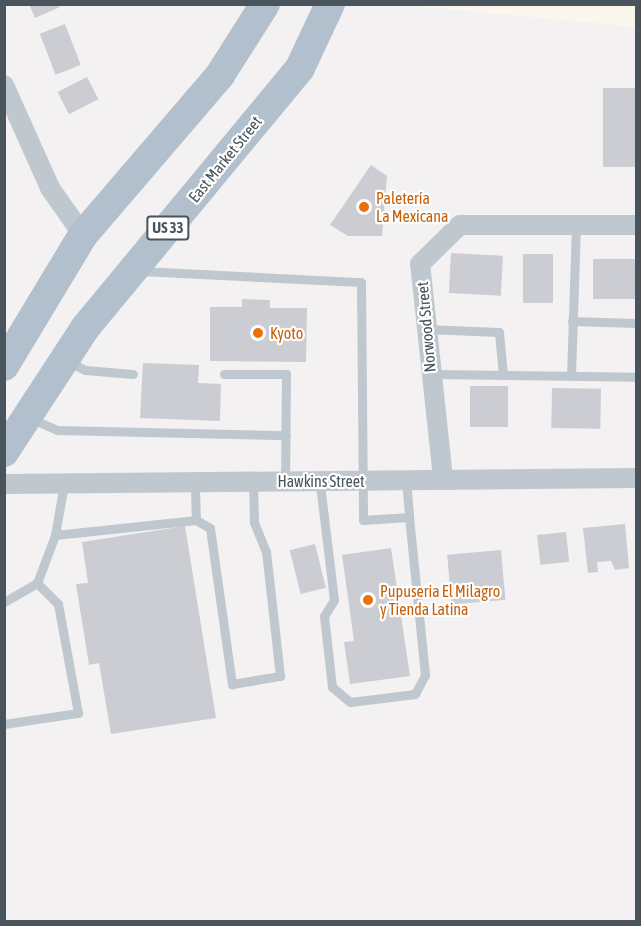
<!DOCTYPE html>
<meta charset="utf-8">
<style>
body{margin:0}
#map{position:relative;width:641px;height:926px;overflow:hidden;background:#f3f1f1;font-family:"Asap Condensed",sans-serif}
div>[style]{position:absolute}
.commercial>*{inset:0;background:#fbf7ec}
.building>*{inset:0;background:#cbcdd3;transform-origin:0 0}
.lane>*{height:9px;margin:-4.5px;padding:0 4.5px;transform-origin:4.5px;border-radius:4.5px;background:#bfc8ce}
.street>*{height:20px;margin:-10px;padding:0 10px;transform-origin:10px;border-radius:10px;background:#bfc8ce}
.primary>*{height:30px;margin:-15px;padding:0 15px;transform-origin:15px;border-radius:15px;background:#b2c0cd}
.dots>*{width:16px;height:16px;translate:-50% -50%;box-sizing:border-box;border:3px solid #fff;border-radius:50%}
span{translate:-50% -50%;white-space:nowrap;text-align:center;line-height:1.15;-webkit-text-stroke:4.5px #fff;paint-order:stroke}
.shield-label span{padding:2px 4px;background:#fff;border:2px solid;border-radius:4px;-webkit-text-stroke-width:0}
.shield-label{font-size:15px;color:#49545d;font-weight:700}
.street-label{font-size:16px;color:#49545d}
.food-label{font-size:16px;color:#c56008}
.left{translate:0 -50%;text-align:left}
.frame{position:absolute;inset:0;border:6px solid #49545d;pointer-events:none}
</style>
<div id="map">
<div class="commercial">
<i style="clip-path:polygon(407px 5px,636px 5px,636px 27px)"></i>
</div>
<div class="building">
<i style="clip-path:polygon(29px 4px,59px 4px,60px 7px,35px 18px)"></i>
<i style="left:65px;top:24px;width:44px;height:27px;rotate:69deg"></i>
<i style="left:87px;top:77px;width:25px;height:33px;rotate:63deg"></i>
<i style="left:603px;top:88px;width:33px;height:79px"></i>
<i style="clip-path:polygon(371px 165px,387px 176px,382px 236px,348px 236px,330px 225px)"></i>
<i style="left:451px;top:253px;width:52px;height:40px;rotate:3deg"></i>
<i style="left:523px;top:254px;width:30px;height:49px"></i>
<i style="left:593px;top:259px;width:43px;height:40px"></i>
<i style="clip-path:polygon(242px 299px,270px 300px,270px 308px,307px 308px,306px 362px,210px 361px,210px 307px,242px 307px)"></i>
<i style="clip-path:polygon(143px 363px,199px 365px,198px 383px,221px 384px,220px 421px,140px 418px)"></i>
<i style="left:470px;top:386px;width:38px;height:41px"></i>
<i style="left:552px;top:388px;width:49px;height:40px;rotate:1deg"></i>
<i style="clip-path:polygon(625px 524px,629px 568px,615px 570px,611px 561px,597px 562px,598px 572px,588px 573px,583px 528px)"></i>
<i style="clip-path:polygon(185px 526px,216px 718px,111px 734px,99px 663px,89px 665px,76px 584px,88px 583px,82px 542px)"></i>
<i style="left:566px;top:532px;width:30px;height:29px;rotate:84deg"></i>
<i style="left:315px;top:544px;width:45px;height:26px;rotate:76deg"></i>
<i style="clip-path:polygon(391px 548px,410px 676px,350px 684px,344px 642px,354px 641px,342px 555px)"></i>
<i style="left:501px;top:550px;width:50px;height:54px;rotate:85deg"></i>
</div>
<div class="lane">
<i style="left:141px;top:271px;width:220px;rotate:2.9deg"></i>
<i style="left:361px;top:282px;width:238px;rotate:89.5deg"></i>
<i style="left:363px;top:520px;width:46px;rotate:-3.7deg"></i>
<i style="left:409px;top:517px;width:159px;rotate:84.2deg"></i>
<i style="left:425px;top:675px;width:21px;rotate:118deg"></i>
<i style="left:415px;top:694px;width:65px;rotate:173deg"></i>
<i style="left:350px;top:702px;width:23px;rotate:-140deg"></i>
<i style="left:332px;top:687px;width:71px;rotate:-96.4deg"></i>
<i style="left:324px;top:616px;width:19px;rotate:-58deg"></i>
<i style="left:334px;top:600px;width:117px;rotate:-96.9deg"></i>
<i style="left:572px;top:321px;width:64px;rotate:1.8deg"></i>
<i style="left:426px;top:329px;width:73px;rotate:2.4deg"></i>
<i style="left:499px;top:332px;width:43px;rotate:84.7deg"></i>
<i style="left:68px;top:361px;width:19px;rotate:28deg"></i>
<i style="left:85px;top:370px;width:48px;rotate:4.8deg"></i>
<i style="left:224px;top:374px;width:62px"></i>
<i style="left:286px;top:374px;width:106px;rotate:90.5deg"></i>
<i style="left:432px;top:374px;width:204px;rotate:0.8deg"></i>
<i style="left:571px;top:376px;width:151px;rotate:-88.1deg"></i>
<i style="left:30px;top:418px;width:30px;rotate:24deg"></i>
<i style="left:57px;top:430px;width:229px;rotate:1.3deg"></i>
<i style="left:406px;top:480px;width:37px;rotate:85deg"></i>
<i style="left:196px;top:520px;width:16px;rotate:30deg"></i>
<i style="left:210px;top:528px;width:158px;rotate:82deg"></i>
<i style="left:232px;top:684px;width:49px;rotate:-9.5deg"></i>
<i style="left:280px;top:676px;width:125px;rotate:-96.4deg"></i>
<i style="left:266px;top:552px;width:32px;rotate:-112deg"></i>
<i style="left:254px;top:522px;width:40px;rotate:-91.4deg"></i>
<i style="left:55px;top:535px;width:142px;rotate:-6.1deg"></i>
<i style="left:196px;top:520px;width:38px;rotate:-92deg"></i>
<i style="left:4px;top:602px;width:38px;rotate:-30deg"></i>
<i style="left:37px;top:583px;width:51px;rotate:-69.4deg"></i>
<i style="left:55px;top:535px;width:52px;rotate:-80deg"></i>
<i style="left:4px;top:724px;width:75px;rotate:-8.5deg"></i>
<i style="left:78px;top:713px;width:111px;rotate:-100.4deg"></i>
<i style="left:58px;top:604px;width:30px;rotate:-135deg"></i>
</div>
<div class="street">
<i style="left:4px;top:85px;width:113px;rotate:65.9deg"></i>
<i style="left:50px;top:188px;width:57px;rotate:54.9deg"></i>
<i style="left:443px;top:478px;width:215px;rotate:-96.1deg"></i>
<i style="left:420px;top:264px;width:56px;rotate:-44.3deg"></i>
<i style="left:460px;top:225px;width:176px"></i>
<i style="left:4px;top:484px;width:632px;rotate:-0.54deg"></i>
</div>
<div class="primary">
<i style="left:4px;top:366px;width:153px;rotate:-58.9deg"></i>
<i style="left:83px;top:235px;width:211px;rotate:-49.4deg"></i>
<i style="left:220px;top:75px;width:84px;rotate:-57.6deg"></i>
<i style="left:4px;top:452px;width:148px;rotate:-56.8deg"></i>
<i style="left:85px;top:328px;width:337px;rotate:-50.4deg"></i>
<i style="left:300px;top:68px;width:71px;rotate:-64.9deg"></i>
</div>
<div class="dots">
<i style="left:364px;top:207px;background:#e8710a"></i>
<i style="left:258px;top:333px;background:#e8710a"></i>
<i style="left:368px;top:600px;background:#e8710a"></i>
</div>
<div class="shield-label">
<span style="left:168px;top:228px">US 33</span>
</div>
<div class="street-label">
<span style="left:225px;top:159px;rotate:-51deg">East Market Street</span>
<span style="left:426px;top:327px;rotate:-95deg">Norwood Street</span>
<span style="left:321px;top:481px">Hawkins Street</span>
</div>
<div class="food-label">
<span class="left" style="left:376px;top:207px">Paletería<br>La Mexicana</span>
<span class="left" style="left:270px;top:333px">Kyoto</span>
<span class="left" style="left:380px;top:600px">Pupuseria El Milagro<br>y Tienda Latina</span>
</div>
<div class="frame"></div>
</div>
